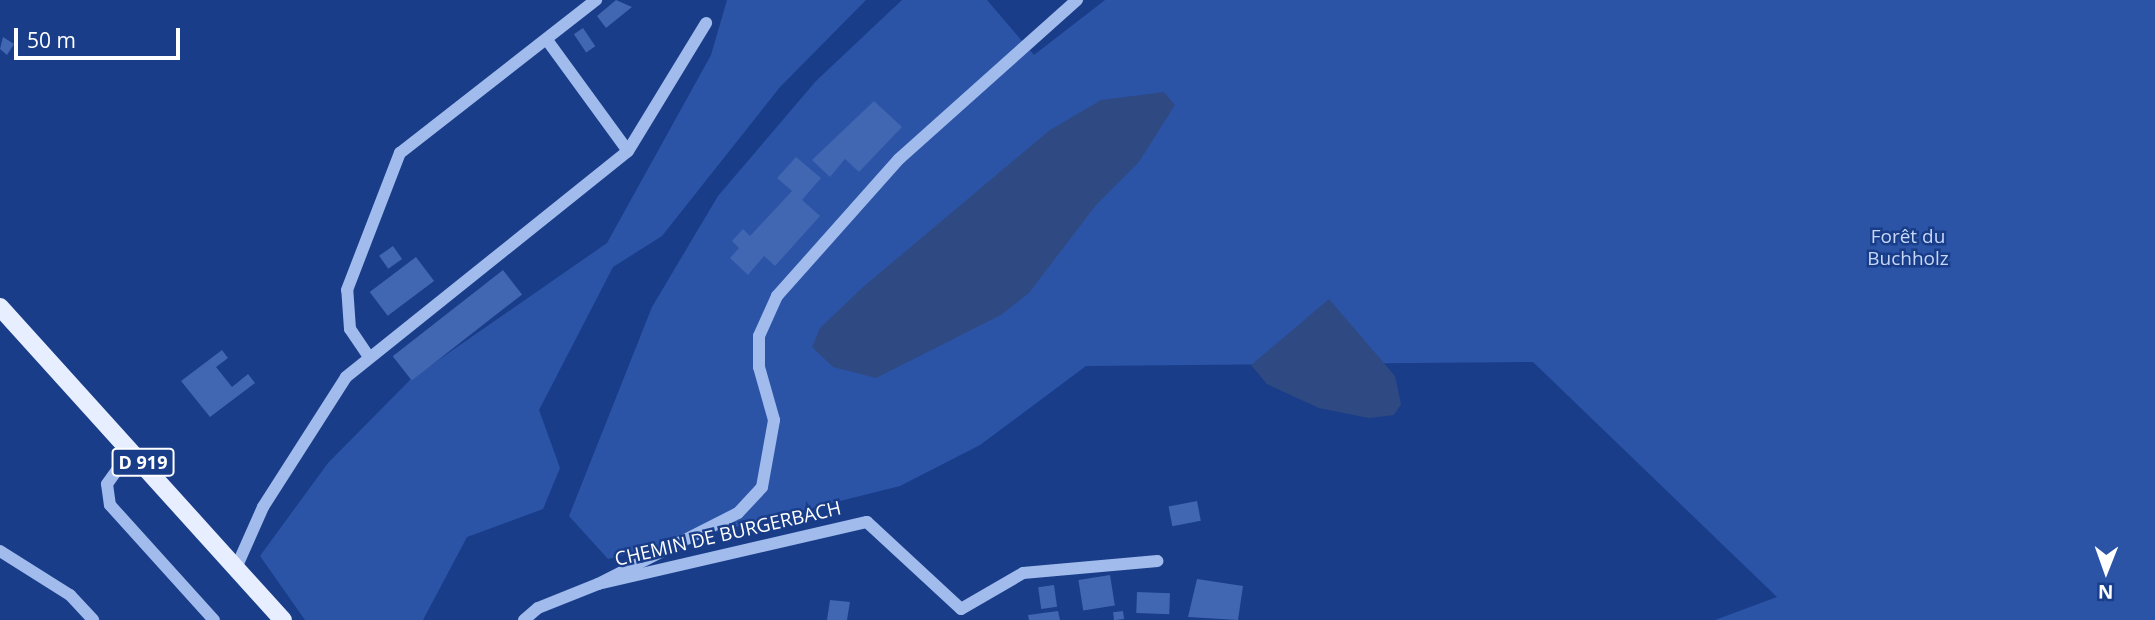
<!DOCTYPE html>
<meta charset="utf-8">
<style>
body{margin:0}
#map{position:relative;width:2155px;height:620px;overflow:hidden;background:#193d88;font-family:"Open Sans",sans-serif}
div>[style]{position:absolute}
.green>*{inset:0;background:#2b54a7}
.water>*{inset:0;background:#2f4a82}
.building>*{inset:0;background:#4166b2;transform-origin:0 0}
.minor>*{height:12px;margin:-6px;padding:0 6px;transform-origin:6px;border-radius:6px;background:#a1bbed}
.major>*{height:18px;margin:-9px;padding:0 9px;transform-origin:9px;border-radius:9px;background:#e7eeff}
span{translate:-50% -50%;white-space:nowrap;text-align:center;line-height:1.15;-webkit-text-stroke:5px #193d88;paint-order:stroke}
.shield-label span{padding:2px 5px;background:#193d88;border:2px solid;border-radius:5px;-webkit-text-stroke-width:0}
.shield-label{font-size:18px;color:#fff;font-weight:700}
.park-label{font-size:19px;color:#c6d8fa}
.street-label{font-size:19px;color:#fff}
.north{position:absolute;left:2071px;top:536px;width:70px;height:70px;-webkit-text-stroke:5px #193d88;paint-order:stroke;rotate:181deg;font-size:19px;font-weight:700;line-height:28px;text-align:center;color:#fff}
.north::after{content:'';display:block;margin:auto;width:24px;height:32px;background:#fff;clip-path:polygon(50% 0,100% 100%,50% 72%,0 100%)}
.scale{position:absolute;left:14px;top:28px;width:166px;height:32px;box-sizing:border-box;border:4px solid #fff;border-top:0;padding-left:9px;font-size:21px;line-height:24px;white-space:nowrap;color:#fff;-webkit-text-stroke:5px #193d88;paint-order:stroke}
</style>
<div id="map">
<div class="green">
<i style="clip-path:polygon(727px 0,866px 0,780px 87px,662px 236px,613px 267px,539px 410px,560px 468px,543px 509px,467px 537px,423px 620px,305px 620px,260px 556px,328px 463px,411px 379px,607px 243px,711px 55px)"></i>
<i style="clip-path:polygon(902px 0,987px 0,1034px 55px,1105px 0,2155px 0,2155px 620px,1715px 620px,1777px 597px,1533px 362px,1086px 366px,980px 445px,900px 486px,608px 559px,569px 516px,652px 307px,718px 196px,816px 81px)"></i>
</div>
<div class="water">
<i style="clip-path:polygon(1164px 92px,1175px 105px,1139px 162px,1096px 205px,1029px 293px,1001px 315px,876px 378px,833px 367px,812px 347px,820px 328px,863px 287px,1050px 130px,1101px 100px)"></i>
<i style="clip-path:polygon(1329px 299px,1395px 376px,1401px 404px,1394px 415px,1369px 418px,1319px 408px,1267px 384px,1251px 365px)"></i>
</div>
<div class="building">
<i style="clip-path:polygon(616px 0,632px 7px,606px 28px,597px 16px)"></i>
<i style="left:583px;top:28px;width:22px;height:11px;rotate:56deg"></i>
<i style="clip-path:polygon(3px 37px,14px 44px,7px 55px,0 49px)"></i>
<i style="clip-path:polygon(874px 101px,902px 127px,859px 172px,845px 159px,830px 177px,812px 160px)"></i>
<i style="clip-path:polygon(796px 157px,821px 178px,802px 200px,820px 216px,775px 266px,764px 256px,748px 275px,730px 258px,739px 248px,732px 241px,743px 229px,750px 236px,792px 191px,777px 178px)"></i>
<i style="left:393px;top:246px;width:16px;height:17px;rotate:55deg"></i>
<i style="left:416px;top:257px;width:30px;height:58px;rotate:53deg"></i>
<i style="left:503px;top:270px;width:31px;height:140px;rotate:52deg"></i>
<i style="clip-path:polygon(222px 350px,228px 358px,216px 367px,232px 387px,248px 374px,255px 383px,210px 417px,181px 381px)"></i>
<i style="left:1197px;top:501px;width:20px;height:29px;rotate:79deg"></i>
<i style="left:1110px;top:575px;width:31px;height:32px;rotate:81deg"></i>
<i style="clip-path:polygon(1197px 579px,1243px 586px,1238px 620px,1188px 617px)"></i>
<i style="left:1054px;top:585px;width:22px;height:16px;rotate:82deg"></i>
<i style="left:1137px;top:592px;width:33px;height:21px;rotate:2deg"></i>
<i style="clip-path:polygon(830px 600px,850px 602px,847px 620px,827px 620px)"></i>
<i style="clip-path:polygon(1058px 611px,1060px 620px,1029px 620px,1028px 615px)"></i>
<i style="left:1123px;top:611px;width:8px;height:10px;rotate:83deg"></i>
</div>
<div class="minor">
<i style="left:547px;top:40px;width:137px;rotate:53.9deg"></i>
<i style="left:369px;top:357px;width:34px;rotate:-124deg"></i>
<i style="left:350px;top:329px;width:39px;rotate:-94deg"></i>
<i style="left:347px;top:290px;width:147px;rotate:-68.9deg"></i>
<i style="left:400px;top:153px;width:249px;rotate:-38deg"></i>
<i style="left:132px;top:449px;width:43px;rotate:125.5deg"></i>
<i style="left:107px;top:484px;width:21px;rotate:82deg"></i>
<i style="left:110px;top:505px;width:155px;rotate:47.9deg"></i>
<i style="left:0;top:551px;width:83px;rotate:32.2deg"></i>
<i style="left:70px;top:595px;width:34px;rotate:47deg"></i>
<i style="left:236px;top:568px;width:67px;rotate:-66.1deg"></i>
<i style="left:263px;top:507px;width:154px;rotate:-57.4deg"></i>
<i style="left:346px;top:377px;width:361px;rotate:-38.7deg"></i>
<i style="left:628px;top:151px;width:150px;rotate:-58.6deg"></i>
<i style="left:598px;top:584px;width:157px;rotate:-26.9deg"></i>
<i style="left:738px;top:513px;width:35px;rotate:-47deg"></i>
<i style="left:762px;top:487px;width:68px;rotate:-79.8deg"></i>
<i style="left:774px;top:420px;width:55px;rotate:-105.8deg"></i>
<i style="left:759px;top:367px;width:31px;rotate:-90deg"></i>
<i style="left:759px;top:336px;width:44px;rotate:-65.8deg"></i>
<i style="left:777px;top:296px;width:183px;rotate:-48.3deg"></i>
<i style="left:899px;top:159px;width:239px;rotate:-41.8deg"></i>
<i style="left:524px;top:620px;width:18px;rotate:-41deg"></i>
<i style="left:538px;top:608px;width:65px;rotate:-21.8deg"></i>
<i style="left:598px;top:584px;width:276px;rotate:-13deg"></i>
<i style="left:867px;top:522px;width:128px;rotate:42.8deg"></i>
<i style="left:961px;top:609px;width:72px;rotate:-30.1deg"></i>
<i style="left:1023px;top:573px;width:135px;rotate:-5.1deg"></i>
</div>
<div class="major">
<i style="left:0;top:307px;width:422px;rotate:47.9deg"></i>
</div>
<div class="shield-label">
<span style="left:143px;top:462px">D 919</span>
</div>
<div class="park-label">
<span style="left:1908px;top:248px">Forêt du<br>Buchholz</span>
</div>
<div class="street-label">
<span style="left:728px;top:534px;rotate:-13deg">CHEMIN DE BURGERBACH</span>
</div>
<div class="north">N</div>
<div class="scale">50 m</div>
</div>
